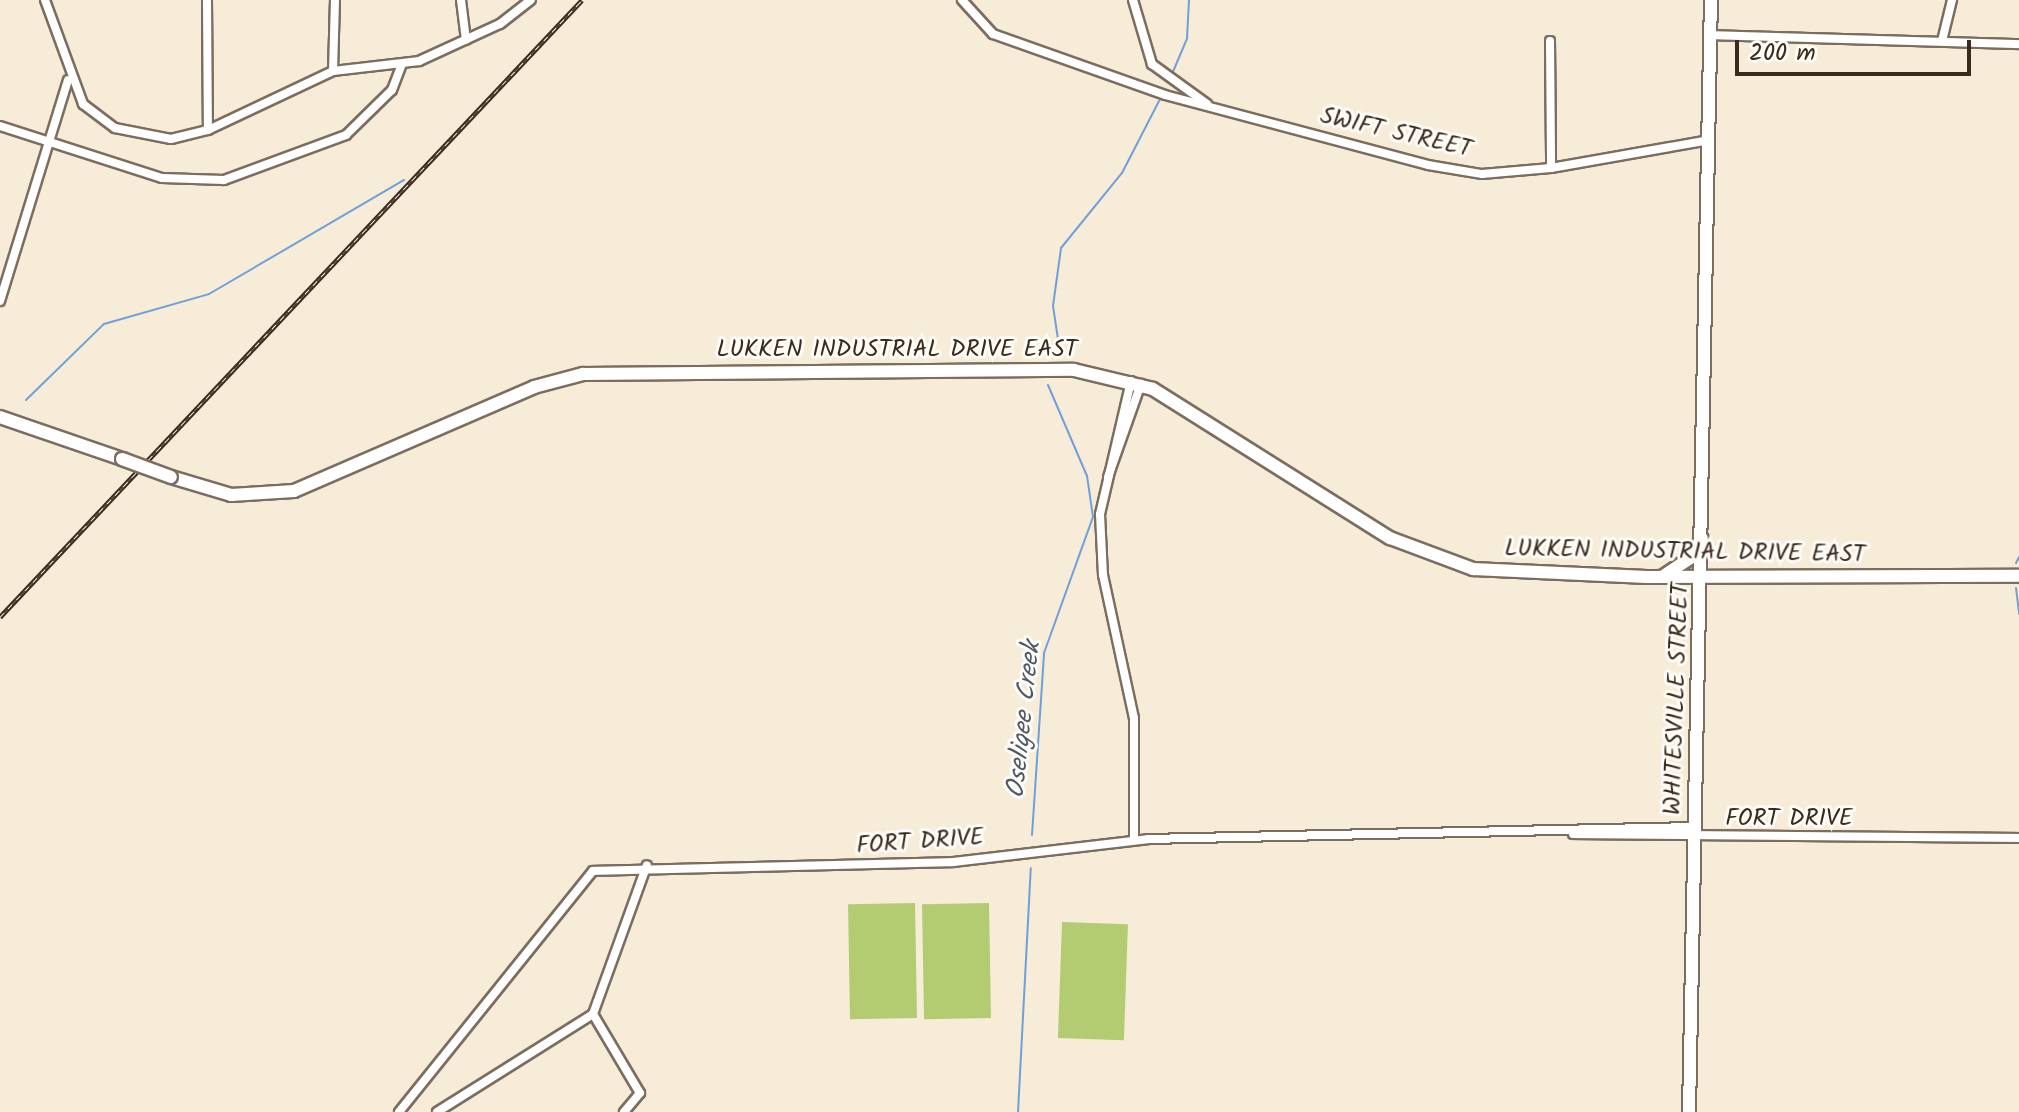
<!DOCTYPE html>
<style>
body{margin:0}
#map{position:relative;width:2019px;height:1112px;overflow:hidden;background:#f6ecd8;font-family:Kalam,sans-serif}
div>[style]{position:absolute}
.green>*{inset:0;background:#b4cc71;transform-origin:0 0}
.stream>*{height:2px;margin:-1px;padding:0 1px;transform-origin:1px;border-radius:1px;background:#70a0d9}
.roads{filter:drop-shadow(2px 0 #7c6e5f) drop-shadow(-2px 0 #7c6e5f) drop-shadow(0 2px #7c6e5f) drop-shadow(0 -2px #7c6e5f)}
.minor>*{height:8px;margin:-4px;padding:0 4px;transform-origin:4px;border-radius:4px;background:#fff}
.secondary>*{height:12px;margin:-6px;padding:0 6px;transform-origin:6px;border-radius:6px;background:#fff}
.rail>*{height:5px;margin-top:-2.5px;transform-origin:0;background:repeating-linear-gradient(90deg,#fdfcf7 0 6px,#3b2a1e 0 12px);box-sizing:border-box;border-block:2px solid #3b2a1e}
.bridges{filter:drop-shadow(2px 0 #7c6e5f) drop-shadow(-2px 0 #7c6e5f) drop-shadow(0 2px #7c6e5f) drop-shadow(0 -2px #7c6e5f)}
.secondary-bridge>*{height:12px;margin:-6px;padding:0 6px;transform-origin:6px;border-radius:6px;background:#fff}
span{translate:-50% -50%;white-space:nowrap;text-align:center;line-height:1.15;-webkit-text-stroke:6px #fdfcf7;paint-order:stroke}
.street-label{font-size:24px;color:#3b2a1e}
.water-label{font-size:26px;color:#505969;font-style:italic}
.scale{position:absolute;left:1735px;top:40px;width:236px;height:36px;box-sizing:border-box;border:4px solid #3b2a1e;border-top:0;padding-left:10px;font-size:24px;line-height:28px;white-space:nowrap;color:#3b2a1e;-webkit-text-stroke:6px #fdfcf7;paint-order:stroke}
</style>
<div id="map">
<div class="green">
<i style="left:915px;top:903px;width:115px;height:67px;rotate:89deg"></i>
<i style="left:989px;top:903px;width:115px;height:67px;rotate:89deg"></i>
<i style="left:1062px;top:922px;width:66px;height:116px;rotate:2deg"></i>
</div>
<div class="stream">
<i style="left:1172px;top:74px;width:39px;rotate:-67deg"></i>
<i style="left:1187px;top:38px;width:38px;rotate:-87deg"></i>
<i style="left:1059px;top:346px;width:40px;rotate:-98.5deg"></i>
<i style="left:1053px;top:306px;width:59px;rotate:-82.1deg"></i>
<i style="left:1061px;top:248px;width:97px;rotate:-50.9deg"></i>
<i style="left:1122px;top:173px;width:81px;rotate:-62.8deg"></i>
<i style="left:26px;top:400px;width:109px;rotate:-44.3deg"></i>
<i style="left:104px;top:324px;width:109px;rotate:-15.9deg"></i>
<i style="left:209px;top:294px;width:226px;rotate:-30.3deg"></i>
<i style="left:2016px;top:563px;width:7px;rotate:-63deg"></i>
<i style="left:2016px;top:588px;width:26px;rotate:83deg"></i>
<i style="left:1032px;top:835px;width:182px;rotate:-86.2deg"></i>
<i style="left:1044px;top:653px;width:145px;rotate:-70.2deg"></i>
<i style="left:1093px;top:517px;width:41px;rotate:-98.3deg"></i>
<i style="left:1087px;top:476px;width:99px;rotate:-113.2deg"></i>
<i style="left:1018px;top:1112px;width:244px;rotate:-87deg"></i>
</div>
<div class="roads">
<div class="minor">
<i style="left:45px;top:0;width:111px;rotate:69.9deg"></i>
<i style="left:83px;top:104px;width:40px;rotate:37deg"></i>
<i style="left:115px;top:128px;width:57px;rotate:11.1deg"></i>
<i style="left:171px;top:139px;width:38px;rotate:-14deg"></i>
<i style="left:208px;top:130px;width:138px;rotate:-25.3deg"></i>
<i style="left:333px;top:71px;width:87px;rotate:-6.6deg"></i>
<i style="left:419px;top:61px;width:89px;rotate:-24.6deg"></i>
<i style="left:500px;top:24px;width:39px;rotate:-38deg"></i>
<i style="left:207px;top:0;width:130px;rotate:89.6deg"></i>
<i style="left:461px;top:0;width:40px;rotate:82.9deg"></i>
<i style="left:962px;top:0;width:46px;rotate:47.6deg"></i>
<i style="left:993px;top:34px;width:182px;rotate:19.5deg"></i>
<i style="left:1165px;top:95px;width:272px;rotate:14.9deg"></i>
<i style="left:1428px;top:165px;width:55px;rotate:9.5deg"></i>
<i style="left:1482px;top:174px;width:69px;rotate:-5deg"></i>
<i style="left:1551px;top:168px;width:161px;rotate:-10deg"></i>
<i style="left:1133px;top:0;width:67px;rotate:73.5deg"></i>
<i style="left:1152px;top:64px;width:68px;rotate:36deg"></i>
<i style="left:1711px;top:35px;width:308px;rotate:1.7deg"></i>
<i style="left:1550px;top:41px;width:127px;rotate:89.5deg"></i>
<i style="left:1942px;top:41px;width:42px;rotate:-76.3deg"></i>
<i style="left:333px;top:71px;width:71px;rotate:-88.4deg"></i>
<i style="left:0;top:126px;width:170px;rotate:17.8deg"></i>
<i style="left:162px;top:178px;width:62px;rotate:1.8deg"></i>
<i style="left:224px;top:180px;width:130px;rotate:-20.2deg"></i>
<i style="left:346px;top:135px;width:64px;rotate:-44.4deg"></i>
<i style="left:392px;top:90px;width:25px;rotate:-69deg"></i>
<i style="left:0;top:301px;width:231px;rotate:-72.9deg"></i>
<i style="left:1131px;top:381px;width:137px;rotate:103.1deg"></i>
<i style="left:1100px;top:514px;width:61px;rotate:87.2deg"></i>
<i style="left:1103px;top:575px;width:146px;rotate:77.8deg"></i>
<i style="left:1134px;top:718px;width:122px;rotate:90deg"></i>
<i style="left:1108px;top:477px;width:99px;rotate:-70.5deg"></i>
<i style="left:1573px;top:834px;width:446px;rotate:0.5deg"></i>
<i style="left:593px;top:1014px;width:92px;rotate:59.3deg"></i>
<i style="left:640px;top:1093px;width:25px;rotate:130deg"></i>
<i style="left:399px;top:1112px;width:309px;rotate:-51.2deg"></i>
<i style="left:593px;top:871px;width:360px;rotate:-1.4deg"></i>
<i style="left:953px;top:862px;width:196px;rotate:-6.7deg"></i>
<i style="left:1148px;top:839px;width:546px;rotate:-1.26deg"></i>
<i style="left:437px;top:1112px;width:184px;rotate:-32.1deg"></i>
<i style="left:593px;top:1014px;width:158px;rotate:-70.1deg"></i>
</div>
<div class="secondary">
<i style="left:0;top:417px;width:129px;rotate:19deg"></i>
<i style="left:171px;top:477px;width:63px;rotate:16.7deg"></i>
<i style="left:231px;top:495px;width:63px;rotate:-3.6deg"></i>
<i style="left:294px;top:491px;width:262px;rotate:-23.4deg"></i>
<i style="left:534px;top:387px;width:51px;rotate:-14.9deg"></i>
<i style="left:583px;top:374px;width:491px;rotate:-0.5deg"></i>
<i style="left:1074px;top:370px;width:81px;rotate:13.5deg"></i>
<i style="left:1153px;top:389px;width:280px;rotate:32.2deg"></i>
<i style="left:1390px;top:538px;width:89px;rotate:20.5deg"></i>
<i style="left:1473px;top:569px;width:174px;rotate:2.6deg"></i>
<i style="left:1647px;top:577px;width:372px;rotate:-0.2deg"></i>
<i style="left:1662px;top:577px;width:34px;rotate:-34deg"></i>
<i style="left:1690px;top:558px;width:23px;rotate:-59deg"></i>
<i style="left:1689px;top:1112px;width:1112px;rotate:-88.87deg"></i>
</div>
</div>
<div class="rail">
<i style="left:0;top:617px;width:848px;rotate:-46.67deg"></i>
</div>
<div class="bridges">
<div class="secondary-bridge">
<i style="left:122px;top:459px;width:52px;rotate:20.2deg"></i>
</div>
</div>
<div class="street-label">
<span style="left:1396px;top:133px;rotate:13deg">SWIFT STREET</span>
<span style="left:897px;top:350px">LUKKEN INDUSTRIAL DRIVE EAST</span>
<span style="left:1685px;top:552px;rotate:1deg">LUKKEN INDUSTRIAL DRIVE EAST</span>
<span style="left:1677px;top:699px;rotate:-88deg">WHITESVILLE STREET</span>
<span style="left:1789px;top:819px">FORT DRIVE</span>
<span style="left:920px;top:842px;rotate:-4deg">FORT DRIVE</span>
</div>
<div class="water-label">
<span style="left:1025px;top:720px;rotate:-84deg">Oseligee Creek</span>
</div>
<div class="scale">200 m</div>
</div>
